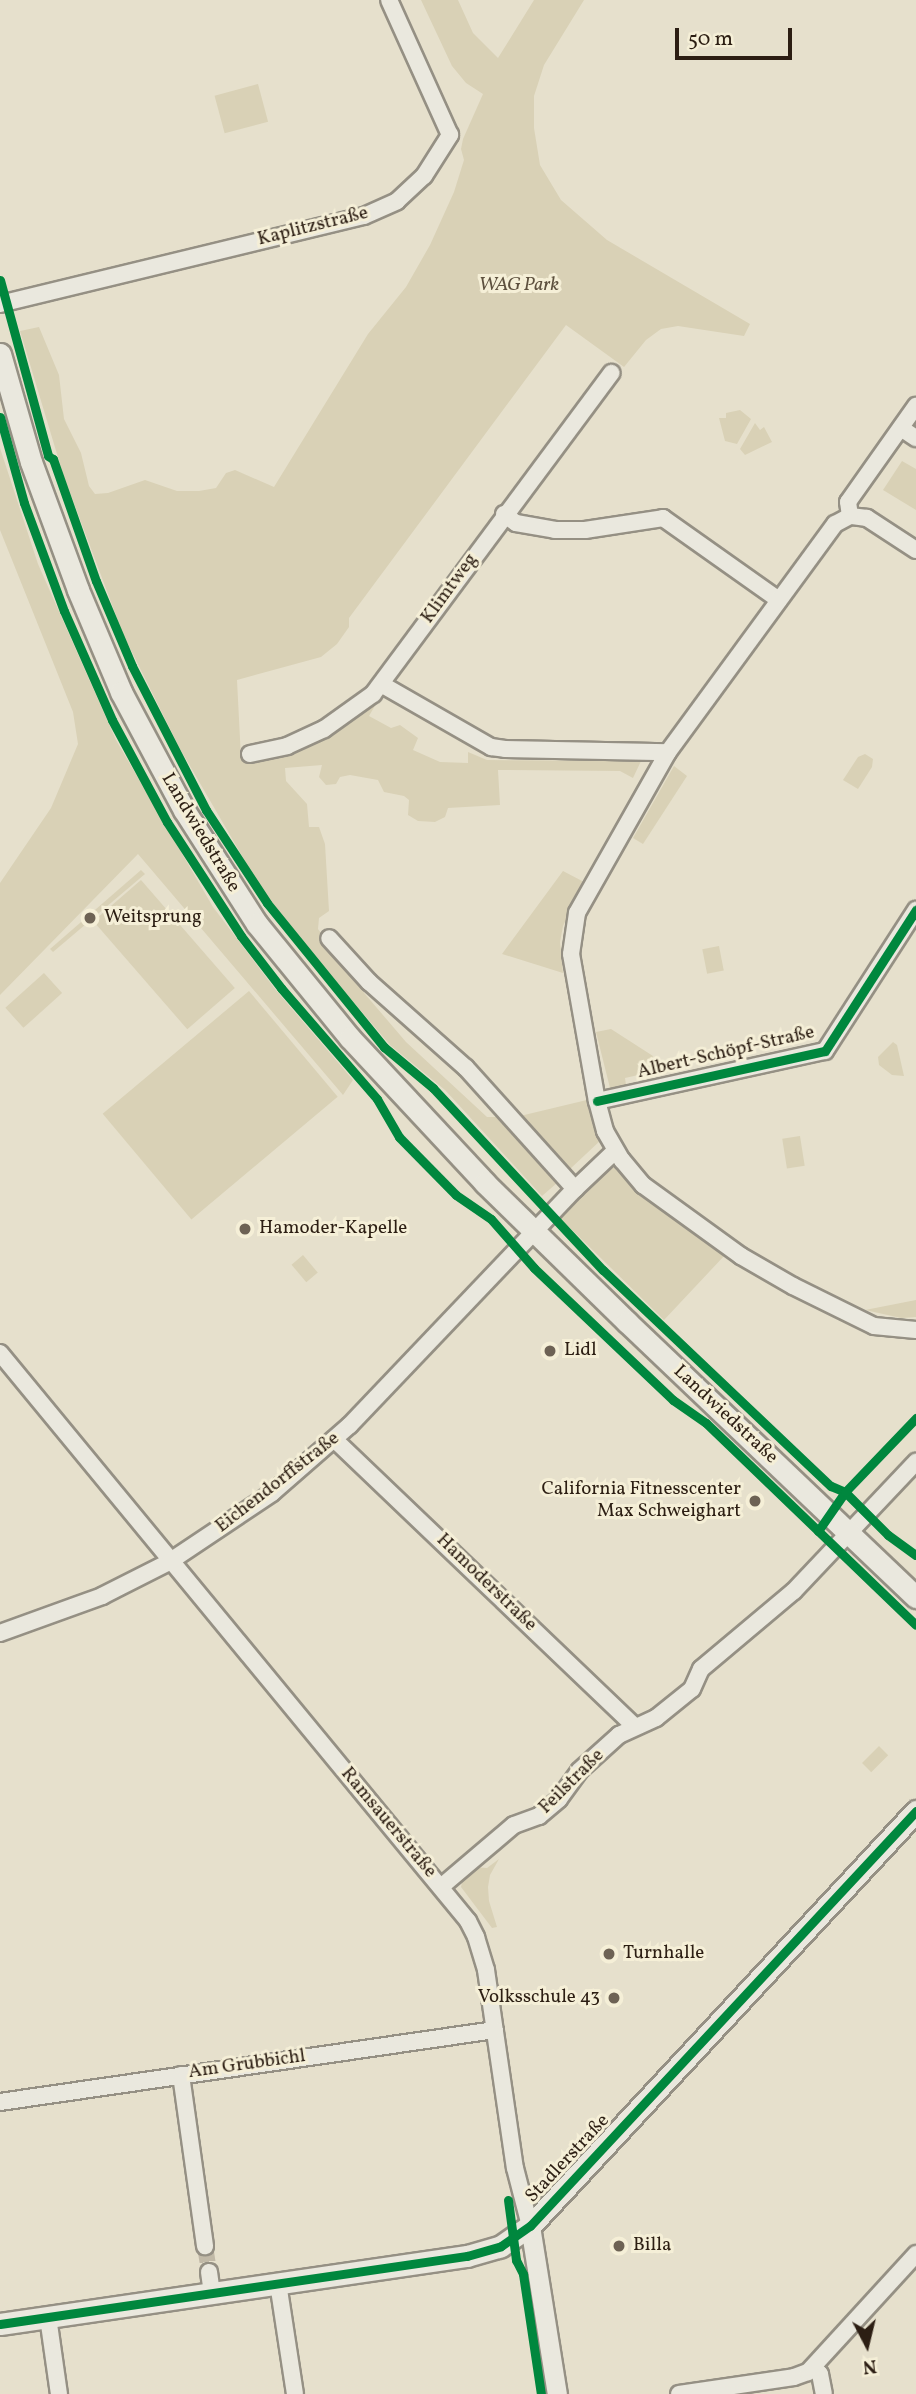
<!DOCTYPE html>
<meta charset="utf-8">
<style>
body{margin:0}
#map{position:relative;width:916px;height:2394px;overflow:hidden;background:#e6e0cc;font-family:Vollkorn,serif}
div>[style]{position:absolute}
.green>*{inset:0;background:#d9d1b6;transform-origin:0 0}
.minor-tunnel>*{height:16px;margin-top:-8px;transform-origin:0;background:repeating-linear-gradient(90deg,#c1b9a7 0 16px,transparent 0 24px)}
.roads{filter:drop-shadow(2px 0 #959084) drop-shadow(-2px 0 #959084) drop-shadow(0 2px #959084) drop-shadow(0 -2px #959084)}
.minor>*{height:16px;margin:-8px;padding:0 8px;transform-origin:8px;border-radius:8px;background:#eae8de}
.tertiary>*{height:19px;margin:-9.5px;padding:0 9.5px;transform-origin:9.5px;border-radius:9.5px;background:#eae8de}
.secondary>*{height:21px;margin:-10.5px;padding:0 10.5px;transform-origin:10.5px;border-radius:10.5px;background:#eae8de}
.cycleway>*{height:9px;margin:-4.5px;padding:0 4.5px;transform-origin:4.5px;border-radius:4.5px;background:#00873e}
.dots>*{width:19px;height:19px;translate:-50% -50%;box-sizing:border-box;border:4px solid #f5efd7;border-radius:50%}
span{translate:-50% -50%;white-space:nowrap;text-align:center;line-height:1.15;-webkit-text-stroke:6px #f5efd7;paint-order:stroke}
.street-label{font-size:19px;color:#2c1e13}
.park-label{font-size:19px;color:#5d503e;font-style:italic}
.poi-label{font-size:19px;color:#2c1e13}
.left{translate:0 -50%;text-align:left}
.right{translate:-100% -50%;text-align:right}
.north{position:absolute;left:832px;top:2310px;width:70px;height:70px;-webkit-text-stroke:5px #f5efd7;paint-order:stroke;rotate:173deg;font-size:19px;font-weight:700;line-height:28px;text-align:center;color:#2c1e13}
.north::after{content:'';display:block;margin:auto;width:24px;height:32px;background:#2c1e13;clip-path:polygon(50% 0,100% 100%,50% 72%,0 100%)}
.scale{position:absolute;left:675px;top:28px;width:117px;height:32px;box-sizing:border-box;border:4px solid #2c1e13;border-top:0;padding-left:9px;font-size:21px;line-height:24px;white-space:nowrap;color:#2c1e13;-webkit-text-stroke:5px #f5efd7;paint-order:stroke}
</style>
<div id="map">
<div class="green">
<i style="clip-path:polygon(421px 0,458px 0,473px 33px,498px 58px,534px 0,584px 0,544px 65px,534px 96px,534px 128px,540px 165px,561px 200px,607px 240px,750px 324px,744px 336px,678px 326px,661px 329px,646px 340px,624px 367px,566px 325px,349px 618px,349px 627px,337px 644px,321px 657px,237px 680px,241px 758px,260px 758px,380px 697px,369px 716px,391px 728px,400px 725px,418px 738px,413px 750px,440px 762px,468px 763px,468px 752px,487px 760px,641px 761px,633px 778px,620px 771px,498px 770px,500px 805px,448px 808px,445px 817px,435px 822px,418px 821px,408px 815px,409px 800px,404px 796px,384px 792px,378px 780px,350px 775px,340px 777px,336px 784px,326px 785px,319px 777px,322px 765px,285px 768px,286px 781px,307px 804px,309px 827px,319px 827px,325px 844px,329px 911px,319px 918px,318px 929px,365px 994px,406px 1042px,487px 1117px,496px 1117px,519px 1138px,557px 1183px,542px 1196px,445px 1090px,390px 1045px,278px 913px,256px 880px,179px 747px,123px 634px,63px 474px,20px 331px,39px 327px,59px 375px,64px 419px,81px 453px,89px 486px,95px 494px,108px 493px,145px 480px,177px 491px,199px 491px,216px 488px,226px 473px,235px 470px,274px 487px,368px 334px,406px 287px,430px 245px,454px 192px,464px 160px,461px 149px,463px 139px,483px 94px,466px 83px,452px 66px)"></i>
<i style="left:258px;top:84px;width:39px;height:45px;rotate:75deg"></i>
<i style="clip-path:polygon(740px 410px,751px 419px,737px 444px,725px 441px,719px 418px,726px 418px,726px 413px)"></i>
<i style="clip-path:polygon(755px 423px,760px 430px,764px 427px,772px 442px,745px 455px,740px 449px)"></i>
<i style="clip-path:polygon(0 448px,38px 564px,116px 740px,213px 907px,275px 989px,353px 1080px,343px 1095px,138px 854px,0 995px,0 883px,51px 808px,78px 744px,73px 712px,0 530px)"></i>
<i style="clip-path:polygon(902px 461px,916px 469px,916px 510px,883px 490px)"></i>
<i style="clip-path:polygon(865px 754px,873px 759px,872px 767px,858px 789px,843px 780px,858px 757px)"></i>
<i style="clip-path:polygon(674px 766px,687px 776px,643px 844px,633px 838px)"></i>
<i style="clip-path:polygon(141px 870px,145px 874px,53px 952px,50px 949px)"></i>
<i style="clip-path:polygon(563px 871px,584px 882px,563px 926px,560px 942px,563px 973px,502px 954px)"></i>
<i style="left:141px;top:880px;width:143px;height:63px;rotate:49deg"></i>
<i style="left:719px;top:946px;width:25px;height:17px;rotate:79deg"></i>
<i style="left:44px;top:973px;width:27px;height:52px;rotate:48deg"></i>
<i style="left:249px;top:991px;width:138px;height:191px;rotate:50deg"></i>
<i style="clip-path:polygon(611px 1029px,653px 1056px,656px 1071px,625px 1078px,626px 1085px,610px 1088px,596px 1032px)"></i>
<i style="clip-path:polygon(893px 1042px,897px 1045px,904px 1076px,892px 1075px,879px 1065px,878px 1057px)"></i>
<i style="clip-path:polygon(591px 1099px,602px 1139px,569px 1170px,520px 1116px)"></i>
<i style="left:800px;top:1136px;width:30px;height:18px;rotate:81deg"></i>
<i style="clip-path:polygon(608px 1167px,619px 1168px,654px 1204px,725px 1255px,664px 1320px,558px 1216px)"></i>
<i style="left:303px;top:1255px;width:23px;height:15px;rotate:50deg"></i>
<i style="clip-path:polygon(916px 1300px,916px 1317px,901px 1318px,865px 1310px)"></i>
<i style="left:879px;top:1746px;width:13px;height:24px;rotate:45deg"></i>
<i style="clip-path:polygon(499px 1859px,490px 1875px,488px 1887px,489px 1901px,497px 1927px,492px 1928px,461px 1887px,463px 1877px,472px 1867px,487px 1868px)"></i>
</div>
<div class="minor-tunnel">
<i style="left:205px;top:2246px;width:26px;rotate:81deg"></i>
</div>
<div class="roads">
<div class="minor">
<i style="left:0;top:304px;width:374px;rotate:-13.6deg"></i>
<i style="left:364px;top:216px;width:36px;rotate:-24deg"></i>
<i style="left:397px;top:201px;width:37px;rotate:-43deg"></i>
<i style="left:424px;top:176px;width:49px;rotate:-57.6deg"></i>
<i style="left:450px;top:135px;width:148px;rotate:-114.3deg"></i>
<i style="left:901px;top:428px;width:18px;rotate:34deg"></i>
<i style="left:504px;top:514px;width:15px;rotate:37deg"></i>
<i style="left:516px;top:523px;width:40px;rotate:10deg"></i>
<i style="left:555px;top:530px;width:30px"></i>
<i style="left:585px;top:530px;width:79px;rotate:-8.7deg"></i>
<i style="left:663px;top:518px;width:142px;rotate:35.3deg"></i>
<i style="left:850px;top:516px;width:14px;rotate:-98deg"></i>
<i style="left:848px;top:502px;width:118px;rotate:-54.7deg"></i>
<i style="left:916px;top:550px;width:59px;rotate:-146.9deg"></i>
<i style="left:867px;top:518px;width:17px;rotate:-173deg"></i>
<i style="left:850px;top:516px;width:17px;rotate:152deg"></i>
<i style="left:835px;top:524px;width:283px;rotate:126.2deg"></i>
<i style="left:668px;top:752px;width:185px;rotate:119.5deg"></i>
<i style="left:577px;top:913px;width:41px;rotate:98.3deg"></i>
<i style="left:571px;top:954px;width:149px;rotate:80deg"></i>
<i style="left:597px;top:1101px;width:31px;rotate:75deg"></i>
<i style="left:605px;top:1131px;width:34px;rotate:60deg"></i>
<i style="left:622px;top:1160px;width:33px;rotate:50deg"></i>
<i style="left:643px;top:1185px;width:121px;rotate:35.9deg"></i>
<i style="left:741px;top:1256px;width:60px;rotate:30deg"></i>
<i style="left:793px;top:1286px;width:90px;rotate:26.3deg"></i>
<i style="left:874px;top:1326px;width:42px;rotate:5.4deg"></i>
<i style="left:381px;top:684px;width:127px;rotate:29.8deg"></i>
<i style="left:491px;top:747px;width:14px;rotate:8deg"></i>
<i style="left:505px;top:749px;width:163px;rotate:1.1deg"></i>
<i style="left:250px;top:754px;width:38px;rotate:-12deg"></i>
<i style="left:287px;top:746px;width:41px;rotate:-24.7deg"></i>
<i style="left:324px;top:729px;width:60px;rotate:-35.5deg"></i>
<i style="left:373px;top:694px;width:400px;rotate:-53.4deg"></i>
<i style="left:597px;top:1101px;width:233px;rotate:-12.4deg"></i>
<i style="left:825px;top:1051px;width:168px;rotate:-57.2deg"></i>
<i style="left:575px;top:1189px;width:55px;rotate:-43.5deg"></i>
<i style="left:0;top:1353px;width:736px;rotate:50.51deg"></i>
<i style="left:468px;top:1921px;width:18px;rotate:63deg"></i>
<i style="left:476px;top:1937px;width:34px;rotate:73deg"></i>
<i style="left:486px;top:1970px;width:200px;rotate:81.7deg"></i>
<i style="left:515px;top:2168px;width:60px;rotate:75.5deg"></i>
<i style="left:335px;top:1440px;width:415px;rotate:43.7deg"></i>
<i style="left:0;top:1633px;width:109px;rotate:-19.9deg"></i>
<i style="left:102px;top:1596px;width:75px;rotate:-26.9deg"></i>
<i style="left:169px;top:1562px;width:124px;rotate:-33.8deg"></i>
<i style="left:272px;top:1493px;width:103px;rotate:-41.1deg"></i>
<i style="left:350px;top:1425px;width:326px;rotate:-46.4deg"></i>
<i style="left:575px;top:1189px;width:163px;rotate:-132deg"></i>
<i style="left:466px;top:1068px;width:130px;rotate:-138.4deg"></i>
<i style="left:369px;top:982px;width:59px;rotate:-132.3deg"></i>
<i style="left:442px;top:1886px;width:94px;rotate:-40.3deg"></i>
<i style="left:514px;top:1825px;width:27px;rotate:-20deg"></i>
<i style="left:539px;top:1816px;width:26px;rotate:-40deg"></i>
<i style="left:559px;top:1799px;width:34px;rotate:-54deg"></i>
<i style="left:579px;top:1771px;width:54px;rotate:-42deg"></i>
<i style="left:619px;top:1735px;width:41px;rotate:-24.7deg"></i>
<i style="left:656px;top:1718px;width:46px;rotate:-38.9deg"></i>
<i style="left:692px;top:1689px;width:22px;rotate:-66deg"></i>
<i style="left:701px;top:1669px;width:121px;rotate:-40deg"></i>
<i style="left:794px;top:1591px;width:178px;rotate:-46.6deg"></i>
<i style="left:181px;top:2075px;width:173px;rotate:82deg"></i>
<i style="left:0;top:2102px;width:500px;rotate:-8.28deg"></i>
<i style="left:209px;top:2272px;width:21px;rotate:82deg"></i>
<i style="left:278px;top:2283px;width:112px;rotate:81.3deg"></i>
<i style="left:48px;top:2317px;width:78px;rotate:81.9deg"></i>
<i style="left:813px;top:2367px;width:10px;rotate:45deg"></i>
<i style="left:820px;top:2374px;width:20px;rotate:79deg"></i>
<i style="left:679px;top:2394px;width:116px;rotate:-8.4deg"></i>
<i style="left:794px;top:2377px;width:15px;rotate:-20deg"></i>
<i style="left:808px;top:2372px;width:160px;rotate:-47.5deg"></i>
</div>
<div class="tertiary">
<i style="left:530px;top:2226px;width:170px;rotate:80.9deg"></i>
</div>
<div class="secondary">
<i style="left:0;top:354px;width:112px;rotate:74deg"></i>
<i style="left:31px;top:462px;width:136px;rotate:69.8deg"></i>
<i style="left:78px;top:590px;width:111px;rotate:67.1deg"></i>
<i style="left:121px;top:692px;width:134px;rotate:61.9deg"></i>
<i style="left:184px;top:810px;width:135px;rotate:57.4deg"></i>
<i style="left:257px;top:924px;width:147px;rotate:50.8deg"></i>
<i style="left:350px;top:1038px;width:198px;rotate:47deg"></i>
<i style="left:485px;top:1183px;width:199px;rotate:44.4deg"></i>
<i style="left:627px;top:1322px;width:399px;rotate:43.6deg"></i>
<i style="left:0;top:2324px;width:472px;rotate:-8.3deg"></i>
<i style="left:467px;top:2256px;width:35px;rotate:-16deg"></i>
<i style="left:501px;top:2246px;width:35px;rotate:-35deg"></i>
<i style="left:530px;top:2226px;width:567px;rotate:-47.07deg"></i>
</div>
</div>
<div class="cycleway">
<i style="left:0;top:280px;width:182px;rotate:74.7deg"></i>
<i style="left:48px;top:456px;width:6px;rotate:31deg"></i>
<i style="left:53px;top:459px;width:129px;rotate:70.6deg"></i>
<i style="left:96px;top:581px;width:92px;rotate:67deg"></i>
<i style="left:132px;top:666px;width:162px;rotate:62.8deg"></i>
<i style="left:206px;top:810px;width:111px;rotate:56.7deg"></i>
<i style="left:267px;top:903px;width:186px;rotate:50.9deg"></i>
<i style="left:384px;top:1047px;width:64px;rotate:39.9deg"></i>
<i style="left:433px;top:1088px;width:249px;rotate:47deg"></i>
<i style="left:603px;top:1270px;width:314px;rotate:43.5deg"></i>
<i style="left:831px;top:1486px;width:15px;rotate:23deg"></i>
<i style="left:845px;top:1492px;width:61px;rotate:45deg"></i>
<i style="left:888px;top:1535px;width:34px;rotate:36deg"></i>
<i style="left:0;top:417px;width:89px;rotate:74.4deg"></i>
<i style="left:24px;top:503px;width:115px;rotate:69.7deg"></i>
<i style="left:64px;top:611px;width:119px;rotate:66.2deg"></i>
<i style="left:112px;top:720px;width:116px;rotate:61.7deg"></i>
<i style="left:167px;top:822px;width:136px;rotate:57deg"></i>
<i style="left:241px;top:936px;width:66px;rotate:52.4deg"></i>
<i style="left:281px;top:988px;width:147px;rotate:49.1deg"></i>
<i style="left:377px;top:1099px;width:44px;rotate:59.9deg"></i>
<i style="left:399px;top:1137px;width:81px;rotate:45.5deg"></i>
<i style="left:456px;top:1195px;width:42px;rotate:34.4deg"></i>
<i style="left:491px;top:1219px;width:65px;rotate:48.7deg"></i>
<i style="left:534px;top:1268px;width:192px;rotate:43.5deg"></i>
<i style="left:673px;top:1400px;width:40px;rotate:34.9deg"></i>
<i style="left:706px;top:1423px;width:291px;rotate:43.9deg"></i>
<i style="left:597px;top:1101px;width:233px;rotate:-12.4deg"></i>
<i style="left:825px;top:1051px;width:168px;rotate:-57.2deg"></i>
<i style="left:818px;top:1531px;width:47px;rotate:-55.3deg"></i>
<i style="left:845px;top:1492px;width:103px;rotate:-46.2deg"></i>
<i style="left:508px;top:2200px;width:61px;rotate:82.4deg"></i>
<i style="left:516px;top:2260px;width:16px;rotate:63deg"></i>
<i style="left:523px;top:2274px;width:121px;rotate:81.5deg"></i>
<i style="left:0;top:2324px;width:472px;rotate:-8.3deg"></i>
<i style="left:467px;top:2256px;width:35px;rotate:-16deg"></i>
<i style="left:501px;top:2246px;width:35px;rotate:-35deg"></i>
<i style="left:530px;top:2226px;width:567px;rotate:-47.07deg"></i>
</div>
<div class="dots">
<i style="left:90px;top:918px;background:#6d6254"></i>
<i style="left:245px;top:1229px;background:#6d6254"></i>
<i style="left:550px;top:1351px;background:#6d6254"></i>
<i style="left:755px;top:1501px;background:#6d6254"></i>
<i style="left:609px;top:1954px;background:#6d6254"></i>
<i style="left:614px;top:1998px;background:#6d6254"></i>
<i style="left:619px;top:2246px;background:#6d6254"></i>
</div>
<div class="street-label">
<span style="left:313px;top:227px;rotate:-14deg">Kaplitzstraße</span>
<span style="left:450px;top:589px;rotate:-54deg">Klimtweg</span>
<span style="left:200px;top:833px;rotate:59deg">Landwiedstraße</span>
<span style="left:726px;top:1053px;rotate:-13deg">Albert-Schöpf-Straße</span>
<span style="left:725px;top:1415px;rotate:43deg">Landwiedstraße</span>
<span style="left:278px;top:1483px;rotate:-38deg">Eichendorffstraße</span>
<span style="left:486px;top:1583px;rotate:44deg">Hamoderstraße</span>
<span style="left:572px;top:1782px;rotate:-45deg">Feilstraße</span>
<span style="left:388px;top:1823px;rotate:50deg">Ramsauerstraße</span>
<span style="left:247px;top:2065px;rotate:-8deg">Am Grubbichl</span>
<span style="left:568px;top:2159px;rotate:-47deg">Stadlerstraße</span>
</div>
<div class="park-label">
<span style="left:519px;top:286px">WAG Park</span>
</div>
<div class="poi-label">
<span class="left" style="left:104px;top:918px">Weitsprung</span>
<span class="left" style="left:259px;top:1229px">Hamoder-Kapelle</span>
<span class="left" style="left:564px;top:1351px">Lidl</span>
<span class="right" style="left:741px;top:1501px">California Fitnesscenter<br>Max Schweighart</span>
<span class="left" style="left:623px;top:1954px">Turnhalle</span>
<span class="right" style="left:600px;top:1998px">Volksschule 43</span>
<span class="left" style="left:633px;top:2246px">Billa</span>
</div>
<div class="north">N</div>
<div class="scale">50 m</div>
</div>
